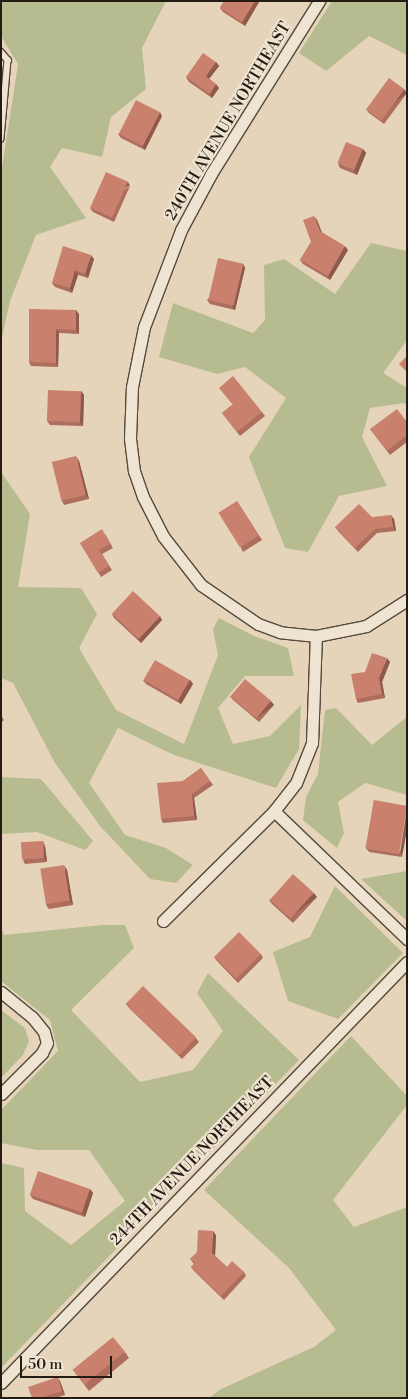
<!DOCTYPE html>
<style>
body{margin:0}
#map{position:relative;width:408px;height:1399px;overflow:hidden;background:#e6d4ba;font-family:"Libre Bodoni",serif}
div>[style]{position:absolute}
.green>*{inset:0;background:#b6bc8f}
.roads{filter:drop-shadow(1px 0 #54493c) drop-shadow(-1px 0 #54493c) drop-shadow(0 1px #54493c) drop-shadow(0 -1px #54493c)}
.lane>*{height:5.5px;margin:-2.75px;padding:0 2.75px;transform-origin:2.75px;border-radius:2.75px;background:#efe3d2}
.street>*{height:11px;margin:-5.5px;padding:0 5.5px;transform-origin:5.5px;border-radius:5.5px;background:#efe3d2}
.wall>*{inset:0;background:#ad6e5d}
.shaded-wall>*{inset:0;background:#8d5a4c;transform-origin:0 0}
.building>*{inset:0;background:#c9806c;transform-origin:0 0}
span{translate:-50% -50%;white-space:nowrap;text-align:center;line-height:1.15;-webkit-text-stroke:4.5px #efe3d2;paint-order:stroke}
.street-label{font-size:16px;color:#241b12}
.frame{position:absolute;inset:0;border:2px solid #241b12;pointer-events:none}
.scale{position:absolute;left:20px;top:1356px;width:92px;height:22px;box-sizing:border-box;border:2px solid #241b12;border-top:0;padding-left:6px;font-size:15px;line-height:18px;white-space:nowrap;color:#241b12;-webkit-text-stroke:4px #efe3d2;paint-order:stroke}
</style>
<div id="map">
<div class="green">
<i style="clip-path:polygon(1px 1px,166px 1px,142px 48px,146px 89px,111px 117px,102px 157px,62px 148px,50px 167px,86px 218px,36px 235px,10px 301px,1px 342px,1px 174px,18px 64px,1px 36px)"></i>
<i style="clip-path:polygon(332px 1px,407px 1px,407px 55px,369px 36px,326px 71px,299px 53px)"></i>
<i style="clip-path:polygon(371px 243px,407px 251px,407px 340px,383px 373px,407px 388px,407px 405px,404px 403px,370px 408px,362px 437px,387px 486px,339px 496px,308px 552px,285px 548px,249px 457px,286px 398px,245px 367px,217px 374px,159px 357px,173px 303px,253px 333px,265px 320px,264px 265px,284px 259px,335px 294px)"></i>
<i style="clip-path:polygon(1px 472px,30px 514px,18px 587px,81px 588px,97px 614px,79px 648px,116px 710px,184px 744px,218px 655px,213px 629px,219px 618px,254px 636px,288px 648px,294px 676px,245px 676px,218px 708px,233px 744px,270px 736px,301px 705px,299px 749px,276px 788px,174px 755px,118px 728px,89px 783px,125px 835px,166px 848px,193px 865px,176px 883px,150px 879px,100px 826px,55px 763px,13px 683px,1px 678px)"></i>
<i style="clip-path:polygon(336px 708px,372px 745px,407px 717px,407px 795px,365px 783px,338px 802px,344px 833px,337px 848px,303px 820px,306px 797px,318px 774px,325px 710px)"></i>
<i style="clip-path:polygon(1px 777px,41px 779px,93px 841px,85px 850px,37px 832px,1px 834px)"></i>
<i style="clip-path:polygon(407px 871px,407px 921px,361px 879px)"></i>
<i style="clip-path:polygon(335px 886px,403px 953px,338px 1019px,288px 1001px,273px 952px,310px 937px)"></i>
<i style="clip-path:polygon(102px 925px,125px 925px,134px 948px,71px 1010px,140px 1082px,193px 1070px,223px 1031px,197px 993px,208px 973px,299px 1060px,1px 1368px,1px 1163px,24px 1168px,25px 1211px,71px 1245px,125px 1201px,89px 1150px,37px 1150px,1px 1143px,1px 1110px,58px 1051px,50px 1020px,1px 981px,1px 928px,4px 935px)"></i>
<i style="clip-path:polygon(1px 1010px,25px 1028px,29px 1041px,23px 1055px,1px 1078px)"></i>
<i style="clip-path:polygon(351px 1036px,407px 1096px,407px 1105px,333px 1200px,354px 1227px,407px 1207px,407px 1398px,209px 1398px,221px 1389px,314px 1347px,336px 1330px,289px 1268px,204px 1190px)"></i>
</div>
<div class="roads">
<div class="lane">
<i style="left:1px;top:52px;width:11px;rotate:49deg"></i>
<i style="left:8px;top:60px;width:79px;rotate:95.1deg"></i>
</div>
<div class="street">
<i style="left:316px;top:636px;width:36px;rotate:-174deg"></i>
<i style="left:280px;top:632px;width:23px;rotate:-160deg"></i>
<i style="left:258px;top:624px;width:69px;rotate:-145.6deg"></i>
<i style="left:201px;top:585px;width:62px;rotate:-127.8deg"></i>
<i style="left:163px;top:536px;width:44px;rotate:-117.1deg"></i>
<i style="left:143px;top:497px;width:28px;rotate:-109deg"></i>
<i style="left:134px;top:471px;width:33px;rotate:-97deg"></i>
<i style="left:130px;top:438px;width:51px;rotate:-87.8deg"></i>
<i style="left:132px;top:387px;width:61px;rotate:-78.7deg"></i>
<i style="left:144px;top:327px;width:104px;rotate:-69.1deg"></i>
<i style="left:181px;top:230px;width:64px;rotate:-61.8deg"></i>
<i style="left:211px;top:174px;width:204px;rotate:-58deg"></i>
<i style="left:274px;top:811px;width:185px;rotate:43.9deg"></i>
<i style="left:163px;top:921px;width:156px;rotate:-44.7deg"></i>
<i style="left:274px;top:811px;width:36px;rotate:-52deg"></i>
<i style="left:296px;top:783px;width:43px;rotate:-68.2deg"></i>
<i style="left:312px;top:743px;width:107px;rotate:-87.9deg"></i>
<i style="left:316px;top:636px;width:51px;rotate:-11.3deg"></i>
<i style="left:366px;top:626px;width:49px;rotate:-32.4deg"></i>
<i style="left:1px;top:992px;width:40px;rotate:39deg"></i>
<i style="left:32px;top:1017px;width:19px;rotate:51deg"></i>
<i style="left:44px;top:1032px;width:11px;rotate:75deg"></i>
<i style="left:47px;top:1043px;width:11px;rotate:117deg"></i>
<i style="left:42px;top:1053px;width:58px;rotate:135deg"></i>
<i style="left:1px;top:1383px;width:585px;rotate:-46.04deg"></i>
</div>
</div>
<div class="wall">
<i style="clip-path:polygon(224px 1px,259px 1px,259px 2px,245px 26px,223px 12px,220px 8px)"></i>
<i style="clip-path:polygon(216px 62px,219px 66px,209px 79px,219px 88px,212px 98px,189px 82px,186px 77px)"></i>
<i style="clip-path:polygon(407px 93px,384px 124px,369px 113px,366px 109px)"></i>
<i style="clip-path:polygon(162px 116px,145px 150px,121px 138px,118px 134px)"></i>
<i style="clip-path:polygon(363px 149px,366px 153px,357px 175px,340px 168px,338px 164px)"></i>
<i style="clip-path:polygon(130px 186px,114px 222px,93px 212px,90px 208px)"></i>
<i style="clip-path:polygon(317px 220px,321px 232px,348px 250px,330px 280px,303px 264px,300px 260px,311px 242px)"></i>
<i style="clip-path:polygon(94px 259px,88px 278px,78px 275px,72px 293px,55px 287px,52px 283px)"></i>
<i style="clip-path:polygon(243px 264px,245px 268px,235px 310px,210px 304px,207px 300px)"></i>
<i style="clip-path:polygon(29px 309px,79px 314px,79px 334px,59px 333px,58px 367px,31px 366px,29px 362px)"></i>
<i style="clip-path:polygon(81px 391px,84px 395px,83px 426px,50px 425px,47px 421px)"></i>
<i style="clip-path:polygon(232px 405px,262px 412px,265px 416px,240px 436px,222px 413px)"></i>
<i style="clip-path:polygon(407px 422px,407px 442px,390px 455px,370px 429px)"></i>
<i style="clip-path:polygon(79px 461px,89px 499px,64px 505px,62px 501px)"></i>
<i style="clip-path:polygon(237px 501px,262px 540px,243px 552px,241px 548px)"></i>
<i style="clip-path:polygon(372px 517px,394px 519px,396px 531px,377px 533px,358px 552px,338px 531px,335px 527px)"></i>
<i style="clip-path:polygon(105px 534px,113px 548px,102px 554px,112px 570px,101px 577px,80px 543px)"></i>
<i style="clip-path:polygon(112px 614px,162px 620px,141px 643px,114px 618px)"></i>
<i style="clip-path:polygon(390px 662px,382px 682px,385px 698px,358px 703px,356px 699px,365px 672px)"></i>
<i style="clip-path:polygon(143px 680px,190px 680px,193px 684px,181px 704px,146px 684px)"></i>
<i style="clip-path:polygon(230px 696px,274px 705px,259px 722px,233px 700px)"></i>
<i style="clip-path:polygon(1px 715px,4px 720px,1px 723px)"></i>
<i style="clip-path:polygon(201px 768px,213px 785px,194px 798px,197px 820px,163px 823px,161px 819px,183px 781px)"></i>
<i style="clip-path:polygon(374px 800px,402px 857px,369px 852px,366px 848px)"></i>
<i style="clip-path:polygon(45px 846px,47px 862px,25px 864px,23px 860px)"></i>
<i style="clip-path:polygon(67px 870px,73px 905px,49px 909px,46px 905px)"></i>
<i style="clip-path:polygon(317px 897px,293px 923px,272px 904px,269px 900px)"></i>
<i style="clip-path:polygon(261px 954px,263px 958px,238px 983px,217px 961px,214px 957px)"></i>
<i style="clip-path:polygon(126px 1004px,196px 1038px,199px 1042px,182px 1059px,129px 1008px)"></i>
<i style="clip-path:polygon(90px 1189px,93px 1193px,85px 1217px,33px 1199px,30px 1195px)"></i>
<i style="clip-path:polygon(216px 1235px,215px 1256px,227px 1267px,244px 1272px,246px 1276px,224px 1300px,194px 1271px,191px 1267px,194px 1264px,190px 1259px)"></i>
<i style="clip-path:polygon(125px 1352px,129px 1358px,89px 1391px,73px 1370px)"></i>
<i style="clip-path:polygon(60px 1381px,65px 1395px,56px 1398px,32px 1398px)"></i>
</div>
<div class="shaded-wall">
<i style="clip-path:polygon(255px 1px,259px 2px,245px 26px,242px 22px)"></i>
<i style="clip-path:polygon(216px 62px,219px 66px,208px 80px,206px 76px)"></i>
<i style="clip-path:polygon(216px 84px,219px 88px,212px 98px,210px 94px)"></i>
<i style="left:404px;top:89px;width:5px;height:39px;rotate:53deg"></i>
<i style="clip-path:polygon(160px 112px,162px 116px,145px 150px,142px 146px)"></i>
<i style="clip-path:polygon(363px 149px,366px 153px,357px 175px,354px 171px)"></i>
<i style="left:128px;top:182px;width:4px;height:39px;rotate:63deg"></i>
<i style="clip-path:polygon(314px 216px,317px 220px,323px 235px,320px 231px)"></i>
<i style="clip-path:polygon(345px 246px,348px 250px,330px 280px,328px 276px)"></i>
<i style="clip-path:polygon(91px 255px,94px 259px,88px 278px,85px 274px)"></i>
<i style="clip-path:polygon(243px 264px,245px 268px,235px 310px,232px 306px)"></i>
<i style="clip-path:polygon(75px 270px,78px 275px,72px 293px,70px 288px)"></i>
<i style="clip-path:polygon(76px 310px,79px 314px,79px 334px,76px 330px)"></i>
<i style="clip-path:polygon(56px 329px,59px 333px,58px 367px,56px 363px)"></i>
<i style="clip-path:polygon(81px 391px,84px 395px,83px 426px,80px 422px)"></i>
<i style="clip-path:polygon(76px 456px,79px 461px,89px 499px,86px 495px)"></i>
<i style="clip-path:polygon(391px 515px,394px 519px,396px 531px,393px 527px)"></i>
<i style="clip-path:polygon(160px 616px,162px 620px,141px 643px,138px 639px)"></i>
<i style="clip-path:polygon(387px 658px,390px 662px,382px 682px,385px 698px,382px 694px,379px 678px)"></i>
<i style="clip-path:polygon(190px 680px,193px 684px,181px 704px,178px 700px)"></i>
<i style="left:271px;top:701px;width:5px;height:23px;rotate:53deg"></i>
<i style="clip-path:polygon(192px 794px,194px 798px,197px 820px,194px 816px)"></i>
<i style="clip-path:polygon(407px 809px,407px 830px,402px 857px,400px 853px)"></i>
<i style="clip-path:polygon(43px 841px,45px 846px,47px 862px,44px 858px)"></i>
<i style="clip-path:polygon(64px 865px,67px 870px,73px 905px,70px 901px)"></i>
<i style="left:314px;top:893px;width:5px;height:35px;rotate:53deg"></i>
<i style="clip-path:polygon(90px 1189px,93px 1193px,85px 1217px,82px 1213px)"></i>
<i style="clip-path:polygon(213px 1231px,216px 1235px,215px 1257px,212px 1253px)"></i>
<i style="clip-path:polygon(58px 1377px,60px 1381px,65px 1395px,62px 1391px)"></i>
</div>
<div class="building">
<i style="clip-path:polygon(224px 1px,255px 1px,242px 22px,220px 8px)"></i>
<i style="clip-path:polygon(203px 53px,216px 62px,206px 76px,216px 84px,210px 94px,186px 77px)"></i>
<i style="left:389px;top:78px;width:19px;height:39px;rotate:36deg"></i>
<i style="left:136px;top:100px;width:27px;height:38px;rotate:27deg"></i>
<i style="left:346px;top:142px;width:18px;height:23px;rotate:22deg"></i>
<i style="left:106px;top:172px;width:24px;height:39px;rotate:24deg"></i>
<i style="clip-path:polygon(314px 216px,320px 231px,345px 246px,328px 276px,300px 260px,311px 242px,303px 220px)"></i>
<i style="clip-path:polygon(63px 246px,91px 255px,85px 274px,75px 270px,70px 288px,52px 283px)"></i>
<i style="left:218px;top:258px;width:26px;height:43px;rotate:13deg"></i>
<i style="clip-path:polygon(29px 309px,76px 310px,76px 330px,56px 329px,56px 363px,29px 362px)"></i>
<i style="clip-path:polygon(407px 356px,407px 372px,399px 364px)"></i>
<i style="clip-path:polygon(233px 376px,262px 412px,237px 432px,222px 413px,233px 405px,219px 388px)"></i>
<i style="left:48px;top:390px;width:33px;height:31px;rotate:2deg"></i>
<i style="clip-path:polygon(397px 409px,407px 422px,407px 435px,387px 451px,370px 429px)"></i>
<i style="left:76px;top:456px;width:40px;height:25px;rotate:76deg"></i>
<i style="left:237px;top:501px;width:41px;height:22px;rotate:58deg"></i>
<i style="clip-path:polygon(359px 504px,372px 517px,391px 515px,393px 527px,375px 529px,355px 548px,335px 527px)"></i>
<i style="clip-path:polygon(102px 529px,110px 544px,99px 550px,109px 566px,98px 573px,80px 543px)"></i>
<i style="left:133px;top:591px;width:37px;height:31px;rotate:43deg"></i>
<i style="clip-path:polygon(372px 653px,387px 658px,379px 678px,382px 694px,356px 699px,351px 674px,365px 672px)"></i>
<i style="left:155px;top:660px;width:40px;height:23px;rotate:30deg"></i>
<i style="left:245px;top:679px;width:34px;height:23px;rotate:40deg"></i>
<i style="clip-path:polygon(201px 768px,210px 781px,192px 794px,194px 816px,161px 819px,157px 783px,183px 781px)"></i>
<i style="left:374px;top:800px;width:34px;height:49px;rotate:10deg"></i>
<i style="left:43px;top:841px;width:17px;height:22px;rotate:87deg"></i>
<i style="left:64px;top:865px;width:36px;height:24px;rotate:81deg"></i>
<i style="left:293px;top:874px;width:28px;height:35px;rotate:42deg"></i>
<i style="left:239px;top:932px;width:31px;height:35px;rotate:45deg"></i>
<i style="left:143px;top:986px;width:74px;height:25px;rotate:44deg"></i>
<i style="left:38px;top:1171px;width:55px;height:25px;rotate:19deg"></i>
<i style="clip-path:polygon(198px 1230px,213px 1231px,212px 1253px,227px 1267px,232px 1261px,244px 1272px,221px 1296px,191px 1267px,195px 1263px,190px 1259px,197px 1252px)"></i>
<i style="left:113px;top:1337px;width:19px;height:52px;rotate:51deg"></i>
<i style="clip-path:polygon(58px 1377px,62px 1391px,41px 1398px,32px 1398px,28px 1387px)"></i>
</div>
<div class="street-label">
<span style="left:228px;top:121px;rotate:-59deg">240TH AVENUE NORTHEAST</span>
<span style="left:192px;top:1161px;rotate:-46deg">244TH AVENUE NORTHEAST</span>
</div>
<div class="frame"></div>
<div class="scale">50 m</div>
</div>
